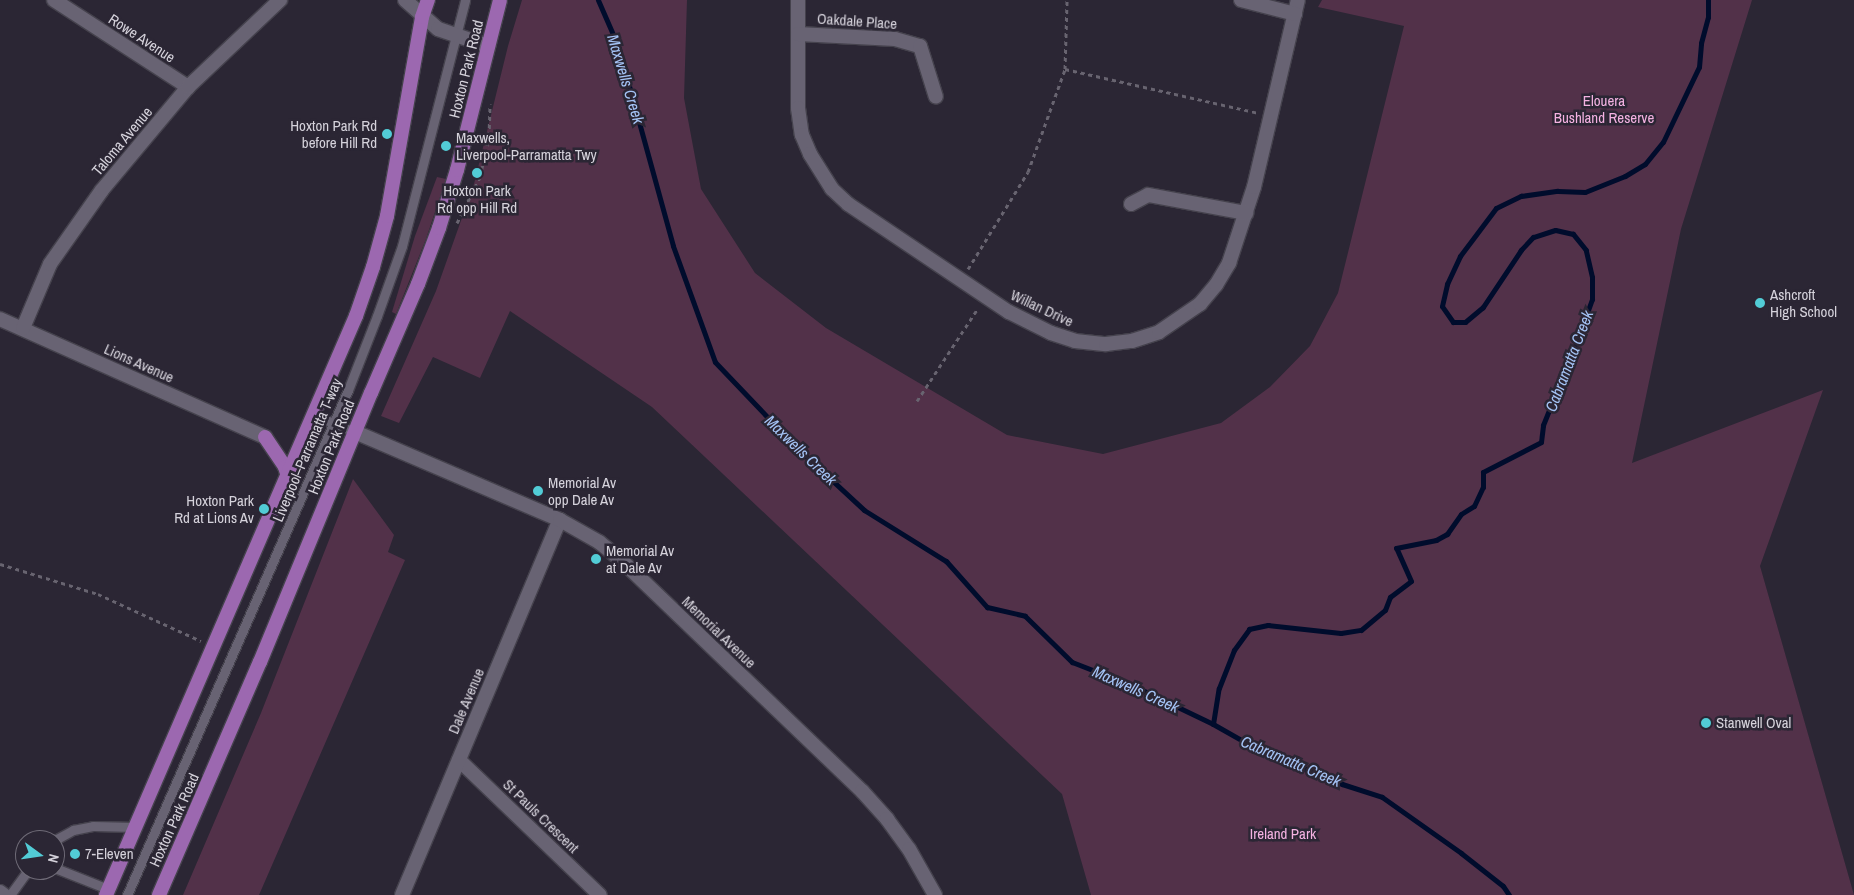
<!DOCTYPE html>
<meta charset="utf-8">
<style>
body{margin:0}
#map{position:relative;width:1854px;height:895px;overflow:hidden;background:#2b2634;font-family:"Archivo Narrow",sans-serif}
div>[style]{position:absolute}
.green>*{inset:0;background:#523149}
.stream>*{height:5px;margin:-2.5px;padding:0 2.5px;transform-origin:2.5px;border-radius:2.5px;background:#000c2c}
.path>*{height:3px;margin-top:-1.5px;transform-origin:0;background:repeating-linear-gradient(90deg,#686470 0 4px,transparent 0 8px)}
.roads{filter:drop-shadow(1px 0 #45424d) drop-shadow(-1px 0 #45424d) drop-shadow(0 1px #45424d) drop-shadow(0 -1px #45424d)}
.service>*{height:9px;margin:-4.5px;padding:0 4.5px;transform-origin:4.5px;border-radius:4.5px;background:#686373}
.minor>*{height:14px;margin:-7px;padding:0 7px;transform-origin:7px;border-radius:7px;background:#686373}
.tertiary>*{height:14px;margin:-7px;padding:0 7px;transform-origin:7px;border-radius:7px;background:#686373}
.secondary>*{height:14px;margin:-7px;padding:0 7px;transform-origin:7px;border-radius:7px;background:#686373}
.primary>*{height:14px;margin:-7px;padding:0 7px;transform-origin:7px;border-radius:7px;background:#9c68b0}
.dots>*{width:14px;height:14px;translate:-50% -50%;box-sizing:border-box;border:2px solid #2b2634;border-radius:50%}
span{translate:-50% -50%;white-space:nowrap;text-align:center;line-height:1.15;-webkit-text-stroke:5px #2b2634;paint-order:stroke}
.street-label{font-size:15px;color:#d5d2db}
.park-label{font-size:15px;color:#f4b2e2}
.poi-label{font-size:15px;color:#d5d2db}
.right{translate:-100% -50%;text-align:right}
.left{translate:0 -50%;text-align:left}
.water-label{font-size:16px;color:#a4c3f5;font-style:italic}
.north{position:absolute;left:15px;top:830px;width:50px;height:50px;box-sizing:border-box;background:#2b2634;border:1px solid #6f6b77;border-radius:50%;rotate:104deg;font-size:14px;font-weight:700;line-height:20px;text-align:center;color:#d5d2db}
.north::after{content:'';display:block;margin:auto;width:18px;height:22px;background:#52ccd6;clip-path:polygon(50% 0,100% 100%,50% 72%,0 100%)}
</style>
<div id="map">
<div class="green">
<i style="clip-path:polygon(522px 0,687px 0,684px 98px,701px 189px,755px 273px,826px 328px,1007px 435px,1103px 454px,1221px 423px,1270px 387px,1310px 346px,1338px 293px,1404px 26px,1318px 7px,1322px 0,1752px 0,1681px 229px,1632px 463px,1823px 390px,1760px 566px,1854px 895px,1091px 895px,1062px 794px,652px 407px,510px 311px,480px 378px,433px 357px,399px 423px,381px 416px,436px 291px,474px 184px,508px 46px)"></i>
<i style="clip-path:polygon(437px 177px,446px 179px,426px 239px,396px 314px,392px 312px,415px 236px)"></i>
<i style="clip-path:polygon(353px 479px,394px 535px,388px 552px,405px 560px,259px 895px,183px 895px,261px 713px)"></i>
</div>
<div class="stream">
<i style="left:598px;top:0;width:50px;rotate:66.5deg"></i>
<i style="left:618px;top:46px;width:207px;rotate:74.6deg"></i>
<i style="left:673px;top:246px;width:123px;rotate:70.1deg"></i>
<i style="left:715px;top:362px;width:117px;rotate:46.4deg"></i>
<i style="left:796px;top:447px;width:93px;rotate:42.8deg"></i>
<i style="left:864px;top:510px;width:97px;rotate:31.9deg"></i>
<i style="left:946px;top:561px;width:62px;rotate:48.3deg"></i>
<i style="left:987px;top:607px;width:39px;rotate:13deg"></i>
<i style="left:1025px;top:616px;width:66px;rotate:44.4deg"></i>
<i style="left:1072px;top:662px;width:69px;rotate:21.3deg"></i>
<i style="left:1136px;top:687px;width:85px;rotate:25.7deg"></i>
<i style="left:1213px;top:724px;width:51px;rotate:29.6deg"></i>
<i style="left:1257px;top:749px;width:92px;rotate:22.4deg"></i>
<i style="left:1342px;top:784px;width:42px;rotate:18deg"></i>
<i style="left:1382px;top:797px;width:97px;rotate:35.3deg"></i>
<i style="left:1461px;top:853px;width:53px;rotate:38.2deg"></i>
<i style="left:1503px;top:886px;width:11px;rotate:56deg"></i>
<i style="left:1213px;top:724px;width:36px;rotate:-81deg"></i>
<i style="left:1219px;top:688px;width:41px;rotate:-68.5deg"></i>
<i style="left:1234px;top:650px;width:26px;rotate:-54deg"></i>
<i style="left:1249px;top:629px;width:19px;rotate:-12deg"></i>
<i style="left:1268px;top:625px;width:73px;rotate:6.3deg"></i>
<i style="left:1341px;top:633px;width:20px;rotate:-9deg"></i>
<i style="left:1361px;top:630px;width:31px;rotate:-40deg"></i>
<i style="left:1385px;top:610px;width:14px;rotate:-69deg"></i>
<i style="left:1390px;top:597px;width:26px;rotate:-37deg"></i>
<i style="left:1411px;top:581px;width:36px;rotate:-114deg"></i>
<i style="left:1396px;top:548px;width:41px;rotate:-11.3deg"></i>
<i style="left:1436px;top:540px;width:13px;rotate:-29deg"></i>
<i style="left:1447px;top:534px;width:24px;rotate:-55deg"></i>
<i style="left:1461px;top:514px;width:15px;rotate:-32deg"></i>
<i style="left:1474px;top:506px;width:21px;rotate:-65deg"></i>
<i style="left:1483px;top:487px;width:15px;rotate:-90deg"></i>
<i style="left:1483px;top:472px;width:65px;rotate:-27.3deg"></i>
<i style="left:1541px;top:442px;width:17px;rotate:-83deg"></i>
<i style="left:1543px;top:425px;width:18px;rotate:-68deg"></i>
<i style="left:1550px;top:408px;width:10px;rotate:-79deg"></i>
<i style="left:1552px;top:398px;width:39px;rotate:-64deg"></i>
<i style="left:1569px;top:363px;width:68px;rotate:-70.2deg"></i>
<i style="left:1592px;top:299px;width:22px;rotate:-90deg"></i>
<i style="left:1592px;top:277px;width:28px;rotate:-103deg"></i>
<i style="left:1586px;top:250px;width:21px;rotate:-129deg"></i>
<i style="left:1573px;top:234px;width:18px;rotate:-167deg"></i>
<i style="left:1555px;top:230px;width:23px;rotate:162deg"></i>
<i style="left:1533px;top:237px;width:18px;rotate:133deg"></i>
<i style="left:1521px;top:250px;width:69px;rotate:123.7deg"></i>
<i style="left:1483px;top:307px;width:23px;rotate:140deg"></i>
<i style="left:1465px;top:322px;width:12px;rotate:180deg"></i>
<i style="left:1453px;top:322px;width:19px;rotate:-125deg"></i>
<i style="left:1442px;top:306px;width:23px;rotate:-77deg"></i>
<i style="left:1447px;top:284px;width:31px;rotate:-65deg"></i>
<i style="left:1460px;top:256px;width:60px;rotate:-53.1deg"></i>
<i style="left:1496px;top:208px;width:28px;rotate:-26deg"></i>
<i style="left:1521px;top:196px;width:37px;rotate:-8deg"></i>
<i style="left:1558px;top:191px;width:27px;rotate:2deg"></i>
<i style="left:1585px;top:192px;width:43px;rotate:-21.8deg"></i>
<i style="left:1625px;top:176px;width:23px;rotate:-31deg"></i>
<i style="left:1645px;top:164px;width:28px;rotate:-51deg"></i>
<i style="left:1663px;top:142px;width:83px;rotate:-64.4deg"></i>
<i style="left:1699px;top:67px;width:24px;rotate:-85deg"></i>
<i style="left:1701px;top:43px;width:27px;rotate:-75deg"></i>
<i style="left:1708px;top:17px;width:17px;rotate:-90deg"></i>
</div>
<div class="path">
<i style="left:1065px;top:69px;width:69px;rotate:-88.3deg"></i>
<i style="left:457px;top:223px;width:51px;rotate:-63.4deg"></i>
<i style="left:480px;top:177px;width:42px;rotate:-77.6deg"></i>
<i style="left:489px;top:136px;width:32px;rotate:-88deg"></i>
<i style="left:968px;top:269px;width:114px;rotate:-58.3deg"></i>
<i style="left:1028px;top:172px;width:109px;rotate:-70.2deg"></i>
<i style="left:1065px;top:69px;width:198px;rotate:12.8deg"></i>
<i style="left:917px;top:401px;width:111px;rotate:-56.7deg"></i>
<i style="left:0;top:564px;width:102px;rotate:17deg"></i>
<i style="left:98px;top:594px;width:113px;rotate:24.5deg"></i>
</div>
<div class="roads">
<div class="service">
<i style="left:314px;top:415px;width:44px;rotate:22.5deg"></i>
<i style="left:55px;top:840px;width:21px;rotate:-29deg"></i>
<i style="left:73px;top:830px;width:20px;rotate:-11deg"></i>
<i style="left:93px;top:826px;width:42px;rotate:1.4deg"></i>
<i style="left:55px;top:868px;width:57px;rotate:21.6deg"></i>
<i style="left:10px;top:895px;width:31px;rotate:-54deg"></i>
<i style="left:127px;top:895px;width:551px;rotate:-66.36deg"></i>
<i style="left:348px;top:390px;width:79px;rotate:-68.6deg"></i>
<i style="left:377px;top:316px;width:74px;rotate:-70.3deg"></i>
<i style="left:402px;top:246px;width:254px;rotate:-75.6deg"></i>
</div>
<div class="minor">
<i style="left:54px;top:0;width:160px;rotate:33deg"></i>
<i style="left:798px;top:0;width:108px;rotate:90deg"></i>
<i style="left:798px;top:108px;width:27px;rotate:82deg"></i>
<i style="left:802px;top:135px;width:21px;rotate:67deg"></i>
<i style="left:810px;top:154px;width:41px;rotate:57.8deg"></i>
<i style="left:832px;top:189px;width:22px;rotate:43deg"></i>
<i style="left:848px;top:204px;width:194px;rotate:33.9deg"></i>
<i style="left:1009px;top:312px;width:47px;rotate:26.6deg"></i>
<i style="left:1051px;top:333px;width:25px;rotate:18deg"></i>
<i style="left:1075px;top:341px;width:31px;rotate:6deg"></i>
<i style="left:1106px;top:344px;width:26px;rotate:-7deg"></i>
<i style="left:1132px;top:341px;width:28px;rotate:-18deg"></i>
<i style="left:1159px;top:332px;width:50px;rotate:-34.3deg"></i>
<i style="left:1200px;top:304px;width:25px;rotate:-50deg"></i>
<i style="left:1216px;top:285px;width:26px;rotate:-59deg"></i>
<i style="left:1229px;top:263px;width:80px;rotate:-71.8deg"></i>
<i style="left:1254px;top:187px;width:192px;rotate:-76.8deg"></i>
<i style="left:1241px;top:0;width:56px;rotate:14.5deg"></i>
<i style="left:798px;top:34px;width:97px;rotate:3deg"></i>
<i style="left:895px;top:39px;width:26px;rotate:16deg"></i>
<i style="left:920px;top:46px;width:53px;rotate:72.6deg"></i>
<i style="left:1131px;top:204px;width:19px;rotate:-28deg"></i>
<i style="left:1148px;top:195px;width:100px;rotate:10.4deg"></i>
<i style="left:0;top:319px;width:290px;rotate:24deg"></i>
<i style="left:23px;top:328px;width:69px;rotate:-67.1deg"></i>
<i style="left:50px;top:264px;width:90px;rotate:-54.9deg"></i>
<i style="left:102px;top:190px;width:134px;rotate:-50.1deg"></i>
<i style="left:188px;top:87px;width:127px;rotate:-43.4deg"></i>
<i style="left:459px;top:760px;width:195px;rotate:43.8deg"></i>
<i style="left:402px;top:895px;width:407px;rotate:-67.2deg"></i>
</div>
<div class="tertiary">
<i style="left:355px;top:432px;width:223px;rotate:23.2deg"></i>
<i style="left:560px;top:520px;width:45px;rotate:29.4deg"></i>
<i style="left:599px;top:542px;width:27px;rotate:39deg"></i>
<i style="left:620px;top:559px;width:335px;rotate:43.8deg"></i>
<i style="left:862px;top:791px;width:38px;rotate:48deg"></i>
<i style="left:887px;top:819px;width:37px;rotate:54deg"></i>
<i style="left:909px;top:849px;width:53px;rotate:60.5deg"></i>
<i style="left:0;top:892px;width:5px;rotate:37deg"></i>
</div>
<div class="secondary">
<i style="left:405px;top:0;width:44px;rotate:41.3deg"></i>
<i style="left:438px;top:29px;width:53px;rotate:18.8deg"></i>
</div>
<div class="primary">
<i style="left:265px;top:437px;width:36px;rotate:56deg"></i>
<i style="left:285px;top:467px;width:9px;rotate:72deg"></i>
<i style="left:106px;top:895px;width:631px;rotate:-66.65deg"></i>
<i style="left:356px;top:316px;width:52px;rotate:-70.9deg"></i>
<i style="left:373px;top:267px;width:53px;rotate:-74.6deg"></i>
<i style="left:387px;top:216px;width:202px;rotate:-80deg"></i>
<i style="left:422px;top:17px;width:18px;rotate:-71deg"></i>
<i style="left:159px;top:895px;width:254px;rotate:-66.6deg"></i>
<i style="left:260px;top:662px;width:291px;rotate:-67.6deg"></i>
<i style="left:371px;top:393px;width:119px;rotate:-66.7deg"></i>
<i style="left:418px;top:284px;width:60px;rotate:-69.4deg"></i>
<i style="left:439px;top:228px;width:61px;rotate:-72.8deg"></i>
<i style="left:457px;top:170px;width:175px;rotate:-75.8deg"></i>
</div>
</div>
<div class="dots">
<i style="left:387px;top:134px;background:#52ccd6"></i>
<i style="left:446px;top:146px;background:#52ccd6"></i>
<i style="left:477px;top:173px;background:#52ccd6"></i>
<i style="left:1760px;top:303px;background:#52ccd6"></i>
<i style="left:538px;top:491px;background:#52ccd6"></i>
<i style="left:264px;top:509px;background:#52ccd6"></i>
<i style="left:596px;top:559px;background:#52ccd6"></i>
<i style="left:1706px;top:723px;background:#52ccd6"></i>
<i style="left:75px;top:854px;background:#52ccd6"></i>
</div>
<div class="street-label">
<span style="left:857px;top:21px;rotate:4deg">Oakdale Place</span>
<span style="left:142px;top:38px;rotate:33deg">Rowe Avenue</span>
<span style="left:466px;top:69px;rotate:-76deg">Hoxton Park Road</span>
<span style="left:122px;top:141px;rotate:-50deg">Taloma Avenue</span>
<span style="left:1042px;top:308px;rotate:25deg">Willan Drive</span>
<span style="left:139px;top:363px;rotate:24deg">Lions Avenue</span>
<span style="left:331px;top:447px;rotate:-68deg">Hoxton Park Road</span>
<span style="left:307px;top:450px;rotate:-67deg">Liverpool–Parramatta T-way</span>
<span style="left:719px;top:632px;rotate:44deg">Memorial Avenue</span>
<span style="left:466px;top:701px;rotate:-67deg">Dale Avenue</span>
<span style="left:541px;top:816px;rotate:44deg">St Pauls Crescent</span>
<span style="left:174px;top:820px;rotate:-66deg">Hoxton Park Road</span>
</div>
<div class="park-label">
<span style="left:1604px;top:109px">Elouera<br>Bushland Reserve</span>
<span style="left:1283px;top:834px">Ireland Park</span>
</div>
<div class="poi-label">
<span class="right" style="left:377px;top:134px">Hoxton Park Rd<br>before Hill Rd</span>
<span class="left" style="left:456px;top:146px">Maxwells,<br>Liverpool-Parramatta Twy</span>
<span style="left:477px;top:199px">Hoxton Park<br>Rd opp Hill Rd</span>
<span class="left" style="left:1770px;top:303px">Ashcroft<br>High School</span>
<span class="left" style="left:548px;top:491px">Memorial Av<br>opp Dale Av</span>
<span class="right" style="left:254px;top:509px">Hoxton Park<br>Rd at Lions Av</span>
<span class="left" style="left:606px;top:559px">Memorial Av<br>at Dale Av</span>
<span class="left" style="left:1716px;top:723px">Stanwell Oval</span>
<span class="left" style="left:85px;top:854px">7-Eleven</span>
</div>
<div class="water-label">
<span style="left:626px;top:79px;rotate:73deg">Maxwells Creek</span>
<span style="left:1569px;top:361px;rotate:-69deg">Cabramatta Creek</span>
<span style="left:801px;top:450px;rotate:44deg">Maxwells Creek</span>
<span style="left:1136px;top:689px;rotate:24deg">Maxwells Creek</span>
<span style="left:1291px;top:761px;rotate:23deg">Cabramatta Creek</span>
</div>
<div class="north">N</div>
</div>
